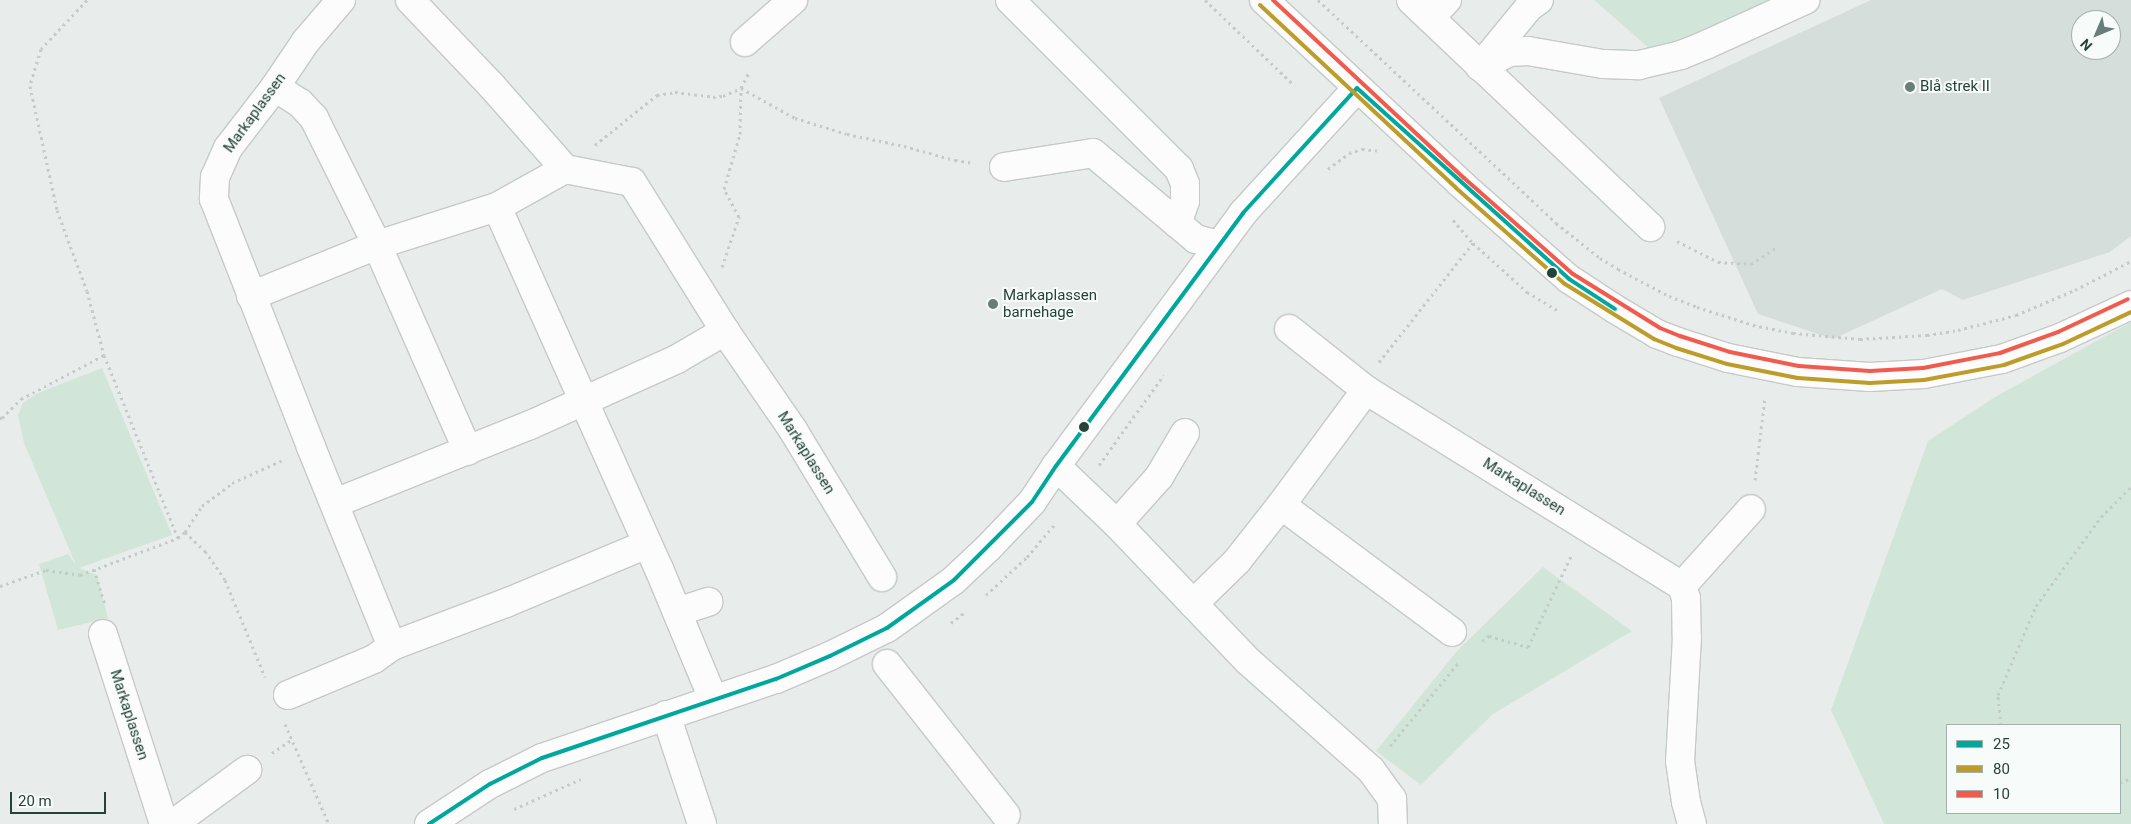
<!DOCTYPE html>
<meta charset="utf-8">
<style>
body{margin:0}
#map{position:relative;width:2131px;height:824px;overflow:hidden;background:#e8edeb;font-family:Roboto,sans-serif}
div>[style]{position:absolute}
.built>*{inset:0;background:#d6dedb}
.green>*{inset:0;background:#d1e6d8}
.path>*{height:3px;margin-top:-1.5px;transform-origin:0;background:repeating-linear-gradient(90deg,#c3ccca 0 2.5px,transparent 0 6.5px)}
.roads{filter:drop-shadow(1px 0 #c5cac8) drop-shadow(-1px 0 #c5cac8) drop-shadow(0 1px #c5cac8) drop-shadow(0 -1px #c5cac8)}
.minor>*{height:28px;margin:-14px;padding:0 14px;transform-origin:14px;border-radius:14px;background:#fcfcfc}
.bus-1>*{height:4px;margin:-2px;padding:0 2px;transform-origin:2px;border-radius:2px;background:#00a79d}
.bus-2>*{height:4px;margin:-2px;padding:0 2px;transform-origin:2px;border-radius:2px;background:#bd9c29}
.bus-3>*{height:4px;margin:-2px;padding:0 2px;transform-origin:2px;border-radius:2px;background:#f15b4e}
.dots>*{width:14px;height:14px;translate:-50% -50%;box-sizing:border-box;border:2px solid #f7fbf9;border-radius:50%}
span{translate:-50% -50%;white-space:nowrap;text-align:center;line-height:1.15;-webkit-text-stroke:4px #f7fbf9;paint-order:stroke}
.poi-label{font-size:15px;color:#24423a}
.left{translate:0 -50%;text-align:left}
.street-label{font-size:15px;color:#24423a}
.legend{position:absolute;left:1946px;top:724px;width:175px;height:90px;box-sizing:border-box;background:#f7fbf9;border:1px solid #a3b1ad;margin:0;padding:6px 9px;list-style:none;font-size:15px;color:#24423a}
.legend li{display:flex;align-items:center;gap:10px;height:25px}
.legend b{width:25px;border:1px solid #a3b1ad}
.north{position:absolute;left:2071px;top:10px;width:50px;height:50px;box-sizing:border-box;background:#f7fbf9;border:1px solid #a3b1ad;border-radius:50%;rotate:225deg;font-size:14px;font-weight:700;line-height:20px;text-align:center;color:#24423a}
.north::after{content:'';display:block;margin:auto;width:18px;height:22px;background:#697e78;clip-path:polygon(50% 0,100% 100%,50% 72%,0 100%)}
.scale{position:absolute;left:10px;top:792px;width:96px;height:22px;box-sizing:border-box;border:2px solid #24423a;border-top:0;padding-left:6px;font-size:15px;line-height:18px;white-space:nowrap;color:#24423a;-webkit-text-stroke:4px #f7fbf9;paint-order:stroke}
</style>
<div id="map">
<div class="built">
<i style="clip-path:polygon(evenodd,1871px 0,2131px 0,2131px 236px,2110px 252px,1963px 300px,1942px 289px,1833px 339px,1758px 314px,1659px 98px,1871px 0,2081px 20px,2111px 20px,2111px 50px,2081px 50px,2081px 20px)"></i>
</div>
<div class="green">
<i style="clip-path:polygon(1594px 0,1787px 0,1651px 50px)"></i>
<i style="clip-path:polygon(evenodd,2131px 322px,2131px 824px,1884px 824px,1831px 710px,1928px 441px,1995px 397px,2131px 322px,1947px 725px,2120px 725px,2120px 813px,1947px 813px,1947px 725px)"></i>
<i style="clip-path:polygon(102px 368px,172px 535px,79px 568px,97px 575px,108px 618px,58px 630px,39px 564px,68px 554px,76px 565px,24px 443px,18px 415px,23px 403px,38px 393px)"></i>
<i style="clip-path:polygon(1543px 567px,1632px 631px,1493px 714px,1421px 785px,1376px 751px,1457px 651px)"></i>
</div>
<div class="path">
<i style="left:87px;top:0;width:67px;rotate:133.2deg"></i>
<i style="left:41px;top:49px;width:39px;rotate:107deg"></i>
<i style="left:30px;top:86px;width:127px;rotate:77.7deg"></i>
<i style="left:57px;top:210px;width:86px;rotate:69.7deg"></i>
<i style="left:87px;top:291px;width:66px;rotate:75.1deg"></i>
<i style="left:104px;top:355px;width:197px;rotate:68deg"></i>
<i style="left:1205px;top:0;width:124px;rotate:43.7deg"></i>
<i style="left:1318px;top:0;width:326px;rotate:43.1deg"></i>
<i style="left:1556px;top:223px;width:56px;rotate:38.5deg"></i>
<i style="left:1600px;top:258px;width:21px;rotate:31deg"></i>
<i style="left:1618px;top:269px;width:58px;rotate:27.9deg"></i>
<i style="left:1669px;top:296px;width:30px;rotate:21deg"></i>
<i style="left:1697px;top:307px;width:59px;rotate:17.8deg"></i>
<i style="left:1753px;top:325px;width:41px;rotate:11.3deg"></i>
<i style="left:1793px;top:333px;width:67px;rotate:5.1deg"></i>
<i style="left:1860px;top:339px;width:67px;rotate:-3.4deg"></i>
<i style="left:1927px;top:335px;width:31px;rotate:-9deg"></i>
<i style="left:1958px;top:330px;width:60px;rotate:-14.5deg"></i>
<i style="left:2016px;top:315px;width:64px;rotate:-23deg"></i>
<i style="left:2075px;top:290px;width:63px;rotate:-27.4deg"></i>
<i style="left:595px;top:145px;width:80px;rotate:-38.9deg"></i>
<i style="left:657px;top:95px;width:18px;rotate:-9deg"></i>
<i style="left:675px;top:92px;width:38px;rotate:7deg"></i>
<i style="left:713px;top:97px;width:10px;rotate:-6deg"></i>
<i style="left:723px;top:96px;width:20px;rotate:-24deg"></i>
<i style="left:741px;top:88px;width:18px;rotate:-63deg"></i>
<i style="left:1328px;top:169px;width:26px;rotate:-37deg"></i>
<i style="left:1349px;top:153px;width:14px;rotate:-17deg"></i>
<i style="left:1362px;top:149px;width:18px;rotate:6deg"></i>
<i style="left:1453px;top:220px;width:30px;rotate:49deg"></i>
<i style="left:1473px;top:243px;width:73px;rotate:42.2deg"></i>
<i style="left:1527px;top:292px;width:35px;rotate:31deg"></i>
<i style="left:1677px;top:241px;width:46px;rotate:27.1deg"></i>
<i style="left:1718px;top:262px;width:33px;rotate:3deg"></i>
<i style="left:1751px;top:264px;width:30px;rotate:-33deg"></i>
<i style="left:722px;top:267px;width:53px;rotate:-71.2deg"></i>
<i style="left:739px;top:217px;width:32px;rotate:-118deg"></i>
<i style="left:724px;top:189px;width:57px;rotate:-73.8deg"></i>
<i style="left:740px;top:134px;width:46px;rotate:-88.8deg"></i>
<i style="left:741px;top:88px;width:62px;rotate:29.1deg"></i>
<i style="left:795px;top:118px;width:54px;rotate:17.1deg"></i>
<i style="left:847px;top:134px;width:58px;rotate:11.9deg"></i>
<i style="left:904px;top:146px;width:53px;rotate:15.4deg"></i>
<i style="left:955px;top:160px;width:19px;rotate:9deg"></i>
<i style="left:1379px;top:362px;width:152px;rotate:-51.7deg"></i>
<i style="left:0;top:418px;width:2px"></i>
<i style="left:2px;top:418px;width:27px;rotate:-45deg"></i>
<i style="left:21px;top:399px;width:94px;rotate:-27.9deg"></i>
<i style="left:1099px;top:465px;width:111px;rotate:-54.2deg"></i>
<i style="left:1755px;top:480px;width:84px;rotate:-83.1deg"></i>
<i style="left:185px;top:532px;width:31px;rotate:-57deg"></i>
<i style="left:202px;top:506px;width:38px;rotate:-37deg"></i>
<i style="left:232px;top:483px;width:58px;rotate:-24.4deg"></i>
<i style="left:94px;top:569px;width:37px;rotate:73deg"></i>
<i style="left:0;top:586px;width:49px;rotate:-19.2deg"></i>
<i style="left:46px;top:570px;width:34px;rotate:8deg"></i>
<i style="left:80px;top:575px;width:105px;rotate:-20.7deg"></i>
<i style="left:178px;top:538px;width:9px;rotate:-41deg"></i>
<i style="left:185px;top:532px;width:28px;rotate:44deg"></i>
<i style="left:205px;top:551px;width:35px;rotate:55deg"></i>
<i style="left:225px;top:580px;width:105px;rotate:67.6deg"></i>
<i style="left:986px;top:595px;width:56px;rotate:-42.8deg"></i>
<i style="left:1027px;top:557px;width:43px;rotate:-49.7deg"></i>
<i style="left:951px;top:623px;width:16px;rotate:-38deg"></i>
<i style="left:1482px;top:641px;width:9px;rotate:-36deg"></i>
<i style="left:1489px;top:636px;width:41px;rotate:15.8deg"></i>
<i style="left:1528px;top:647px;width:103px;rotate:-64.7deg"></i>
<i style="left:285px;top:724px;width:109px;rotate:66.3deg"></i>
<i style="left:2001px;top:725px;width:30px;rotate:-96deg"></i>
<i style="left:1998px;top:695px;width:97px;rotate:-66.9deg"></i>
<i style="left:2036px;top:606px;width:110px;rotate:-53.9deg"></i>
<i style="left:2101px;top:517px;width:42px;rotate:-45deg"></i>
<i style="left:1390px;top:746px;width:109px;rotate:-50.6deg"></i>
<i style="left:272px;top:753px;width:23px;rotate:-34deg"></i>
<i style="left:2120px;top:783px;width:12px;rotate:-24deg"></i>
<i style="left:514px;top:809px;width:73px;rotate:-24.1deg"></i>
</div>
<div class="roads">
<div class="minor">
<i style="left:341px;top:0;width:54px;rotate:130.5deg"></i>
<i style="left:306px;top:41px;width:55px;rotate:124deg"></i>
<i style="left:275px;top:87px;width:77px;rotate:127.6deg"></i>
<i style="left:228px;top:148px;width:32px;rotate:114deg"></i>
<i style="left:215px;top:177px;width:22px;rotate:93deg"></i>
<i style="left:214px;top:199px;width:266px;rotate:68.6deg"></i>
<i style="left:311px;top:447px;width:215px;rotate:67.9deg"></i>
<i style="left:392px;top:646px;width:122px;rotate:-20.7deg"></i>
<i style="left:506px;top:603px;width:153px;rotate:-22.7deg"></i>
<i style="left:410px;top:0;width:117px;rotate:46.4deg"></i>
<i style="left:491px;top:85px;width:112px;rotate:48.6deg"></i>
<i style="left:565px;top:169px;width:68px;rotate:11deg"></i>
<i style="left:632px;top:182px;width:176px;rotate:58deg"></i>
<i style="left:725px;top:331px;width:120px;rotate:55.5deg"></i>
<i style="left:793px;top:430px;width:172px;rotate:58.8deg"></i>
<i style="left:1010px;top:0;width:239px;rotate:45deg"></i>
<i style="left:1179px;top:169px;width:16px;rotate:68deg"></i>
<i style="left:1185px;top:184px;width:17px;rotate:90deg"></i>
<i style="left:1185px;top:201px;width:24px;rotate:109deg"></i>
<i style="left:1264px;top:0;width:268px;rotate:43deg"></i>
<i style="left:1460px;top:183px;width:145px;rotate:41.4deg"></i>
<i style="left:1569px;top:279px;width:55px;rotate:33.1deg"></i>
<i style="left:1615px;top:309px;width:49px;rotate:30.8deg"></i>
<i style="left:1657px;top:334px;width:22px;rotate:21deg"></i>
<i style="left:1678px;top:342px;width:52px;rotate:17.7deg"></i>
<i style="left:1728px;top:358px;width:71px;rotate:11.3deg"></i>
<i style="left:1798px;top:372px;width:72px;rotate:4deg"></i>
<i style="left:1870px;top:377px;width:54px;rotate:-3.2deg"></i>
<i style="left:1924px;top:374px;width:79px;rotate:-10.9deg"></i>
<i style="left:2002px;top:359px;width:62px;rotate:-19.9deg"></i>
<i style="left:2060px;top:338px;width:78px;rotate:-24.9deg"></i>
<i style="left:1411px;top:0;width:330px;rotate:43.5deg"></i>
<i style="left:1430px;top:18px;width:25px;rotate:-47deg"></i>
<i style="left:745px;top:42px;width:64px;rotate:-41.2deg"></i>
<i style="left:1484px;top:62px;width:71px;rotate:-50.7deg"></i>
<i style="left:1529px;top:7px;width:12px;rotate:-35deg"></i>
<i style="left:1480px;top:67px;width:33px;rotate:-27deg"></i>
<i style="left:1509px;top:52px;width:19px;rotate:-3deg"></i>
<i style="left:1528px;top:51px;width:76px;rotate:9.8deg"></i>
<i style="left:1603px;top:64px;width:36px;rotate:2deg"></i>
<i style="left:1639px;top:65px;width:43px;rotate:-13.4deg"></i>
<i style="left:1681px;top:55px;width:29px;rotate:-22deg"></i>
<i style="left:1708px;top:44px;width:107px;rotate:-24.4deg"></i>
<i style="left:275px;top:87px;width:30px;rotate:33deg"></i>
<i style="left:300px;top:103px;width:21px;rotate:47deg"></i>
<i style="left:314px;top:118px;width:142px;rotate:63.6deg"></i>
<i style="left:377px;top:245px;width:225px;rotate:66.2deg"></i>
<i style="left:1004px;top:167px;width:90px;rotate:-8.9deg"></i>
<i style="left:1093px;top:153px;width:134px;rotate:39.9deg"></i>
<i style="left:1196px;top:239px;width:24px;rotate:15deg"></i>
<i style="left:497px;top:207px;width:397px;rotate:65.9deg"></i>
<i style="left:659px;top:569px;width:141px;rotate:67.4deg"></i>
<i style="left:251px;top:296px;width:136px;rotate:-22deg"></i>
<i style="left:377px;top:245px;width:126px;rotate:-17.6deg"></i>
<i style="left:497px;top:207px;width:78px;rotate:-29.2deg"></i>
<i style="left:1289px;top:329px;width:98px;rotate:38.4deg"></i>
<i style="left:1366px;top:390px;width:372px;rotate:31.8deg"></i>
<i style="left:1682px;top:586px;width:13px;rotate:72deg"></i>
<i style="left:1686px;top:598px;width:39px;rotate:89deg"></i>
<i style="left:1687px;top:637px;width:124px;rotate:93.2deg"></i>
<i style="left:1680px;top:761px;width:41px;rotate:81.7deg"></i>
<i style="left:1686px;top:802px;width:23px;rotate:75deg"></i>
<i style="left:1056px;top:466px;width:84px;rotate:43.6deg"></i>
<i style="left:1117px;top:524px;width:190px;rotate:46.3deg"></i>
<i style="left:1248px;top:661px;width:164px;rotate:41.5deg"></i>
<i style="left:1371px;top:770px;width:36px;rotate:54deg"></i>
<i style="left:1392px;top:799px;width:25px;rotate:88deg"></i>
<i style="left:335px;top:503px;width:208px;rotate:-21.8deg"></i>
<i style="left:528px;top:426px;width:163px;rotate:-24.2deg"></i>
<i style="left:677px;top:359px;width:56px;rotate:-30.3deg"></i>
<i style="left:1281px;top:505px;width:213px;rotate:36.6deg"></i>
<i style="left:1117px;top:524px;width:63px;rotate:-48.2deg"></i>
<i style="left:1159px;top:477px;width:51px;rotate:-59.4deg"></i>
<i style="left:1682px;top:586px;width:103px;rotate:-48.1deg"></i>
<i style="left:1193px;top:604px;width:62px;rotate:-44.3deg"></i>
<i style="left:1237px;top:561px;width:71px;rotate:-51.8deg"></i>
<i style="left:1281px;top:505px;width:143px;rotate:-53.5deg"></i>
<i style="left:677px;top:612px;width:33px;rotate:-18deg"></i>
<i style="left:103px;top:634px;width:200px;rotate:72.2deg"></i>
<i style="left:887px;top:664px;width:192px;rotate:51.8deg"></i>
<i style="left:288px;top:695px;width:93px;rotate:-22.7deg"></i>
<i style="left:374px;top:659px;width:22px;rotate:-36deg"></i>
<i style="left:666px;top:715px;width:115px;rotate:71.7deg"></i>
<i style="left:173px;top:824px;width:92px;rotate:-36.1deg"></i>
<i style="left:429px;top:824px;width:73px;rotate:-33.3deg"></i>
<i style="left:490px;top:784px;width:58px;rotate:-26.6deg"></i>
<i style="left:542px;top:758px;width:247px;rotate:-18.7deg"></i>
<i style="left:776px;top:679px;width:59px;rotate:-23.1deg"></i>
<i style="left:830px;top:656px;width:64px;rotate:-26.2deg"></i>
<i style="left:887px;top:628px;width:82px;rotate:-35.6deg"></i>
<i style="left:954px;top:580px;width:47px;rotate:-43.3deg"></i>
<i style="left:988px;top:548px;width:64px;rotate:-46.3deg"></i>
<i style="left:1032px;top:502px;width:43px;rotate:-56.3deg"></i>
<i style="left:1056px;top:466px;width:315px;rotate:-53.5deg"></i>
<i style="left:1243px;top:213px;width:169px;rotate:-47.6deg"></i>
</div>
</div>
<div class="bus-1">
<i style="left:1357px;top:88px;width:285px;rotate:42deg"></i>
<i style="left:1569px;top:279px;width:55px;rotate:33.1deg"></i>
<i style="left:429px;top:824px;width:73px;rotate:-33.3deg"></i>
<i style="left:490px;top:784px;width:58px;rotate:-26.6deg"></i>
<i style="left:542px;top:758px;width:247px;rotate:-18.7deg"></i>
<i style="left:776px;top:679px;width:59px;rotate:-23.1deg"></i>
<i style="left:830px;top:656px;width:64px;rotate:-26.2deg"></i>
<i style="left:887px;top:628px;width:82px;rotate:-35.6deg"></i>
<i style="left:954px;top:580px;width:110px;rotate:-45deg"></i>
<i style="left:1032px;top:502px;width:43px;rotate:-56.3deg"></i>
<i style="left:1056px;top:466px;width:315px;rotate:-53.5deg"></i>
<i style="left:1243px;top:213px;width:169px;rotate:-47.6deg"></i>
</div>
<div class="bus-2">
<i style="left:1260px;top:5px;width:268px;rotate:43deg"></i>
<i style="left:1456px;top:188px;width:145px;rotate:41.4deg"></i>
<i style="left:1565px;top:284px;width:105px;rotate:31.7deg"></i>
<i style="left:1654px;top:339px;width:24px;rotate:22deg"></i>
<i style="left:1676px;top:348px;width:53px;rotate:17.4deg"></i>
<i style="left:1727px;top:364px;width:72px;rotate:11.2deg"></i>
<i style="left:1798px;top:378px;width:72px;rotate:4deg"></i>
<i style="left:1870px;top:383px;width:54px;rotate:-3.2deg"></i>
<i style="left:1924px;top:380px;width:81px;rotate:-10.6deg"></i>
<i style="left:2004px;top:365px;width:63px;rotate:-19.6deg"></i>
<i style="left:2063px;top:344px;width:75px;rotate:-25.2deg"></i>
</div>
<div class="bus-3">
<i style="left:1273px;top:0;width:261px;rotate:43deg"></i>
<i style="left:1464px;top:178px;width:145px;rotate:41.4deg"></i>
<i style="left:1573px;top:274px;width:102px;rotate:31.8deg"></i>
<i style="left:1660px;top:328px;width:22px;rotate:22deg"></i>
<i style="left:1680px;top:336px;width:52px;rotate:17.7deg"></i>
<i style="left:1730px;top:352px;width:70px;rotate:11.5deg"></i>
<i style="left:1799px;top:366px;width:71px;rotate:4deg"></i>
<i style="left:1870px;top:371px;width:53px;rotate:-3.2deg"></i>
<i style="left:1923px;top:368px;width:78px;rotate:-11deg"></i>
<i style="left:2000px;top:353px;width:62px;rotate:-19.9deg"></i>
<i style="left:2058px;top:332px;width:77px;rotate:-25.2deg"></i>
</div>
<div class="dots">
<i style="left:1910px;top:87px;background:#697e78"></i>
<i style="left:1552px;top:273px;background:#24423a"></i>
<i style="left:993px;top:304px;background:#697e78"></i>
<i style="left:1084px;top:427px;background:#24423a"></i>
</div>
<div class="poi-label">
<span class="left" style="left:1920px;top:87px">Blå strek II</span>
<span class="left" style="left:1003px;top:304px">Markaplassen<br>barnehage</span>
</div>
<div class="street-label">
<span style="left:255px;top:113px;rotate:-54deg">Markaplassen</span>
<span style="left:806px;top:453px;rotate:58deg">Markaplassen</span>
<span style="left:1524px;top:487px;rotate:32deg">Markaplassen</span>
<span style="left:129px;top:715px;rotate:72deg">Markaplassen</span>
</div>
<ul class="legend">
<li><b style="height:6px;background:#00a79d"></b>25</li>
<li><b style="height:6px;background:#bd9c29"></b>80</li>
<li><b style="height:6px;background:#f15b4e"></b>10</li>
</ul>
<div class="north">N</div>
<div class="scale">20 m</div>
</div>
